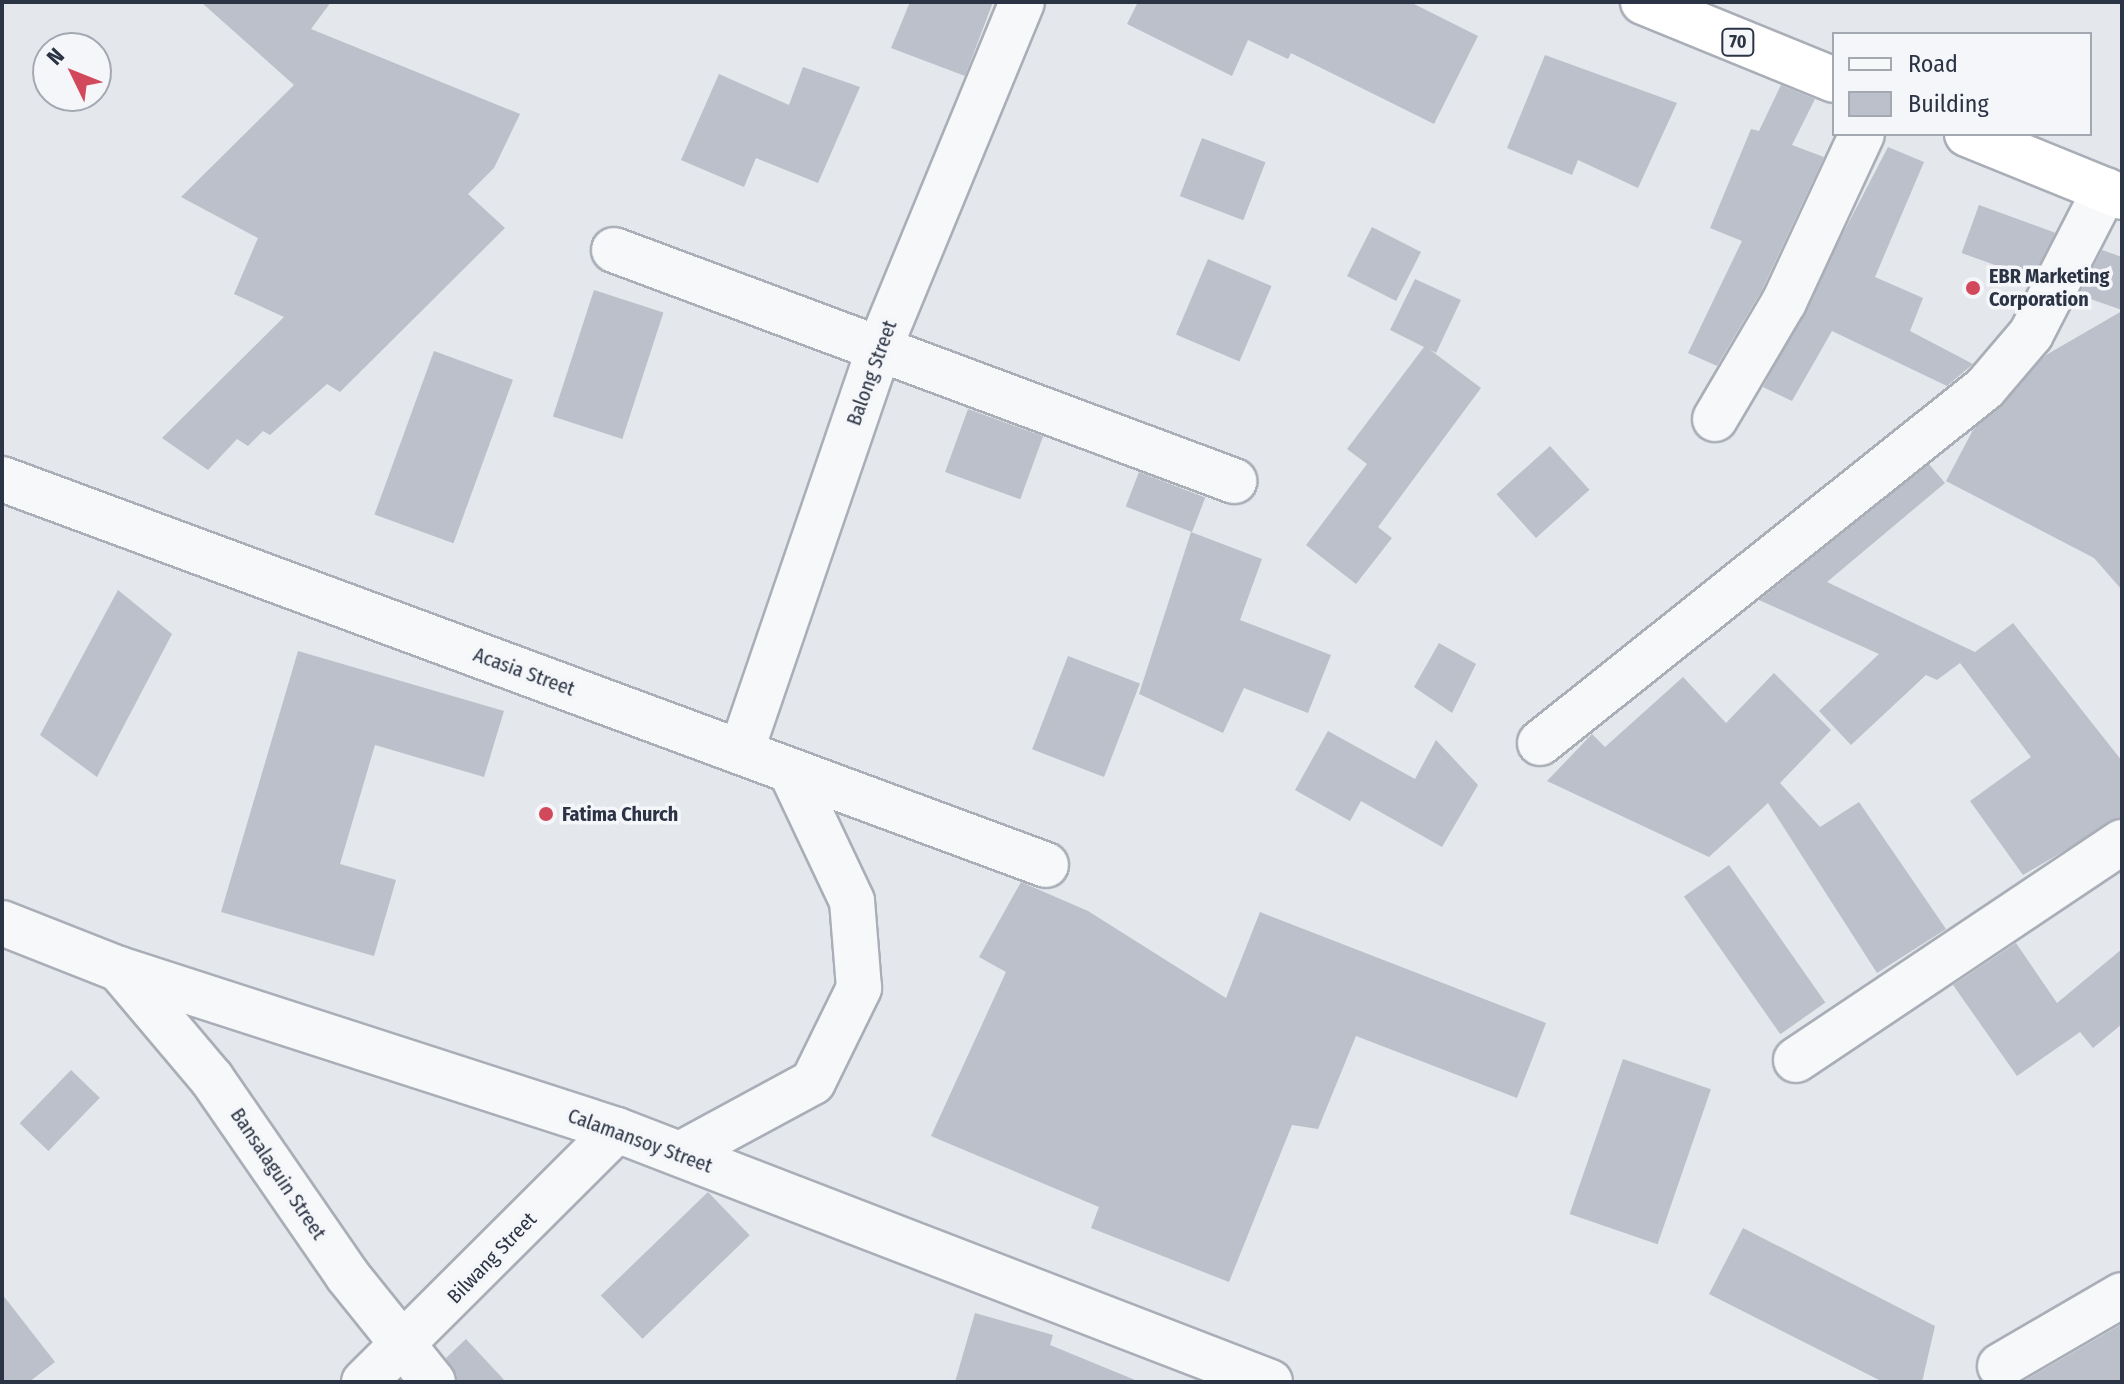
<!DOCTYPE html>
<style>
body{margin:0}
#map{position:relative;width:2124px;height:1384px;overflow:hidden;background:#e4e7ec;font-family:"Fira Sans Condensed",sans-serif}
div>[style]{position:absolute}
.building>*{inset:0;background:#bbc0ca;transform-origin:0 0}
.roads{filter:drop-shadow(2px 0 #a9aeb7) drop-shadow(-2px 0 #a9aeb7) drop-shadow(0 2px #a9aeb7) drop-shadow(0 -2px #a9aeb7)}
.minor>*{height:44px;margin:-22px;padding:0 22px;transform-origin:22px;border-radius:22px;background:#f7f8fa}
.trunk>*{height:44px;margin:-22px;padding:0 22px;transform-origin:22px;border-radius:22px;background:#fff}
.dots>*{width:22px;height:22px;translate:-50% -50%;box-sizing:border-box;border:4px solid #f4f6f9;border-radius:50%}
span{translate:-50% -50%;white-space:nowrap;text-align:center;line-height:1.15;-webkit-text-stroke:7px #f4f6f9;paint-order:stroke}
.shield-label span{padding:2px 6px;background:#f4f6f9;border:2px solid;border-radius:6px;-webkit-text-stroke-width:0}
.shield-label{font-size:18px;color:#2b3445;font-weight:700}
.poi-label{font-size:20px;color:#2b3445;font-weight:700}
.left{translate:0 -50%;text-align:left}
.street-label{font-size:20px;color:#2b3445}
.frame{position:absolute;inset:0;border:4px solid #2b3445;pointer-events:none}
.legend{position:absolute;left:1832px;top:32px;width:260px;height:104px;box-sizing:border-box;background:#f4f6f9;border:2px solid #a4a8b1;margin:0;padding:10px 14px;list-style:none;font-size:24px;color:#2b3445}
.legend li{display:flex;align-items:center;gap:16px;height:40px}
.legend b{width:40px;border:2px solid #a4a8b1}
.north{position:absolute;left:32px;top:32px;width:80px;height:80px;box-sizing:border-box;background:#f4f6f9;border:2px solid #a4a8b1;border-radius:50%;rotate:313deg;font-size:22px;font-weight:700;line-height:32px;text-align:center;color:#2b3445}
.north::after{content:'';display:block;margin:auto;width:28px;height:36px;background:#d1495b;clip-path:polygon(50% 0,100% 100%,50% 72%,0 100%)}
</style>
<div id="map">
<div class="building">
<i style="clip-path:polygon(201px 2px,331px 2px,311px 29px,520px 114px,494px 168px,468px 194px,505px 228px,340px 392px,327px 384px,270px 435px,263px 431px,248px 446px,237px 439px,208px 470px,162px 438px,284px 317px,234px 294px,258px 238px,181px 197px,294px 85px)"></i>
<i style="clip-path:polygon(910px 2px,993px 2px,965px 76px,891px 48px)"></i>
<i style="clip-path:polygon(1138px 2px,1410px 2px,1478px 36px,1434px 124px,1291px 53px,1288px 59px,1248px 40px,1232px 76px,1127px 24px)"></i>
<i style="clip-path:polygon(1545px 55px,1677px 103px,1638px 188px,1578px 160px,1572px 175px,1507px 148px)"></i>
<i style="clip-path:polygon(803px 67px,860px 87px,818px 183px,756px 158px,744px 187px,681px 160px,719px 74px,789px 105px)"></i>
<i style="clip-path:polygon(1781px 85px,1815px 99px,1792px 145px,1824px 157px,1762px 290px,1717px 366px,1688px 353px,1742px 241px,1710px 228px,1751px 129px,1759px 131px)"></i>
<i style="left:1202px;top:138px;width:68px;height:62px;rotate:21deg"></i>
<i style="clip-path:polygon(1888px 147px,1924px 162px,1875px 277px,1923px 298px,1910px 331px,1973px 364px,1947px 386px,1832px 331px,1792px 401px,1763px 387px)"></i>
<i style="left:1979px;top:205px;width:81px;height:51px;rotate:20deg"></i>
<i style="left:1372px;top:227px;width:55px;height:55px;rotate:27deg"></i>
<i style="clip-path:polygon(2102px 250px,2122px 257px,2122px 310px,2079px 295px)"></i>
<i style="left:1208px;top:259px;width:69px;height:82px;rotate:23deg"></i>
<i style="clip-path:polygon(1415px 279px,1461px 300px,1436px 353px,1429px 349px,1481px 388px,1378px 527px,1392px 538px,1356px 584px,1306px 545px,1367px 464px,1347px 449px,1424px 347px,1390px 330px)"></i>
<i style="left:594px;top:290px;width:73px;height:133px;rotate:18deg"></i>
<i style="clip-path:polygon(2122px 311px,2122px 590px,2094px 558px,1946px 481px,1973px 430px,2046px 355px)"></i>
<i style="left:434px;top:351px;width:84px;height:174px;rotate:20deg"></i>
<i style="left:968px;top:409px;width:80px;height:67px;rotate:20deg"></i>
<i style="left:1550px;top:446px;width:59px;height:72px;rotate:48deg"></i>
<i style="clip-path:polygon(1929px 464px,1945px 483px,1827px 582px,1975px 652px,2013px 623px,2122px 761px,2122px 817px,2023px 875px,1970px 801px,2031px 757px,1960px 663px,1937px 680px,1926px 675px,1851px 745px,1819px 711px,1879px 654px,1759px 600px)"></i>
<i style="left:1139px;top:472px;width:71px;height:37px;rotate:21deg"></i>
<i style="clip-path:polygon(1191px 532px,1262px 559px,1240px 620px,1331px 655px,1308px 713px,1244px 688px,1223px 733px,1139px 694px)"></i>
<i style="clip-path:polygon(118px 590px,172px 634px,97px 777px,40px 735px)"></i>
<i style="clip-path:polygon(1439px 643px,1476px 664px,1452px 713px,1414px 687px)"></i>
<i style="clip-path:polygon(298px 651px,504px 711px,484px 777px,375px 745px,340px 864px,396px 880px,374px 956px,221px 912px)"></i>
<i style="left:1068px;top:656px;width:77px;height:100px;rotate:21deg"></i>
<i style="clip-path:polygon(1774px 673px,1831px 730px,1780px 783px,1820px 827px,1859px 802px,1946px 929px,1877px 973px,1768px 803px,1709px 857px,1547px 781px,1592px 734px,1605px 747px,1683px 677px,1726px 723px)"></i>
<i style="clip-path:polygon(1328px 731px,1415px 779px,1436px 740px,1478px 785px,1442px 847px,1361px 801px,1350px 821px,1295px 790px)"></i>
<i style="left:1729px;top:865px;width:168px;height:55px;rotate:55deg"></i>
<i style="clip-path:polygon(1021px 882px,1088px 911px,1226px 998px,1260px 912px,1546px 1023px,1517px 1098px,1356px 1036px,1318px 1129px,1292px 1125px,1229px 1282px,1091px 1228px,1099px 1207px,931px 1136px,1006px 972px,979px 957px)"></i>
<i style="clip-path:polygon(2016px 943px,2057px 1003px,2122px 949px,2122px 1024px,2093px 1048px,2080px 1032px,2017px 1076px,1953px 985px)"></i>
<i style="left:1623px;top:1059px;width:93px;height:164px;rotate:19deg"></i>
<i style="left:71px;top:1070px;width:40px;height:74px;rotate:44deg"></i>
<i style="left:708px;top:1192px;width:60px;height:149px;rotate:46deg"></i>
<i style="clip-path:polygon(1743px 1228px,1935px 1326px,1922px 1382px,1883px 1382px,1709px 1294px)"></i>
<i style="clip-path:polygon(2px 1294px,55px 1362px,29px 1382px,2px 1382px)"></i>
<i style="clip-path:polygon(975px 1313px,1053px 1335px,1050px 1345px,1140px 1382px,955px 1382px)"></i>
<i style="clip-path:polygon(2122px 1324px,2122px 1382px,2022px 1382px)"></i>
<i style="clip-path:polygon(466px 1339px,506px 1382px,457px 1382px,446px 1358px)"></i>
</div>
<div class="roads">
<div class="minor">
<i style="left:614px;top:250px;width:662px;rotate:20.43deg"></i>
<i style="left:1715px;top:419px;width:136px;rotate:-59.5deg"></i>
<i style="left:1784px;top:302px;width:185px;rotate:-65.1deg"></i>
<i style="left:2px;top:479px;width:1113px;rotate:20.29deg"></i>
<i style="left:1540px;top:743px;width:569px;rotate:-38.58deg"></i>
<i style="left:1985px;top:388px;width:71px;rotate:-49.6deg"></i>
<i style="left:2031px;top:334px;width:162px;rotate:-62.8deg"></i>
<i style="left:741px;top:752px;width:426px;rotate:-71.1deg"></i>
<i style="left:879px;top:349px;width:375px;rotate:-67.6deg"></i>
<i style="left:2px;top:923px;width:126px;rotate:21.5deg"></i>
<i style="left:119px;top:969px;width:523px;rotate:17.92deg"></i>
<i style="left:617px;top:1130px;width:700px;rotate:21.1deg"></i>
<i style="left:119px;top:969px;width:144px;rotate:49.8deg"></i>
<i style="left:212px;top:1079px;width:238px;rotate:55.4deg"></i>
<i style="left:347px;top:1275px;width:137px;rotate:51.2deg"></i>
<i style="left:1796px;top:1060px;width:392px;rotate:-33.8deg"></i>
<i style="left:680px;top:1154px;width:151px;rotate:-28.4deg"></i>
<i style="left:813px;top:1082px;width:105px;rotate:-63.9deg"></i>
<i style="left:859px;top:988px;width:87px;rotate:-94.6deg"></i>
<i style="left:852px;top:901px;width:138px;rotate:-115.3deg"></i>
<i style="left:2000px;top:1366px;width:141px;rotate:-30.2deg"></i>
<i style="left:364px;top:1382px;width:357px;rotate:-44.9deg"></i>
</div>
<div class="trunk">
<i style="left:1643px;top:2px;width:206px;rotate:22.2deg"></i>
<i style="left:1967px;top:134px;width:167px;rotate:22.1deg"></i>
</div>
</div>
<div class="dots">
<i style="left:1973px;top:288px;background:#d1495b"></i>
<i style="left:546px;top:814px;background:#d1495b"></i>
</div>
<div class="shield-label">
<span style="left:1738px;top:42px">70</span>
</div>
<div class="poi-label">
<span class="left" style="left:1989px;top:288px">EBR Marketing<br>Corporation</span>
<span class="left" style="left:562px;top:814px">Fatima Church</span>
</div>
<div class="street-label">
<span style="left:872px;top:373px;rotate:-70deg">Balong Street</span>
<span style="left:524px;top:672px;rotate:20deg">Acasia Street</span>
<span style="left:640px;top:1141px;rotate:20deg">Calamansoy Street</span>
<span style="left:278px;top:1174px;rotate:56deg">Bansalaguin Street</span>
<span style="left:492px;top:1258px;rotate:-46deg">Bilwang Street</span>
</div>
<div class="frame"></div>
<ul class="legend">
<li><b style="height:10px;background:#f7f8fa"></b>Road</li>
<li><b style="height:22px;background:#bbc0ca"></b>Building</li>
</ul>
<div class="north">N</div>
</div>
